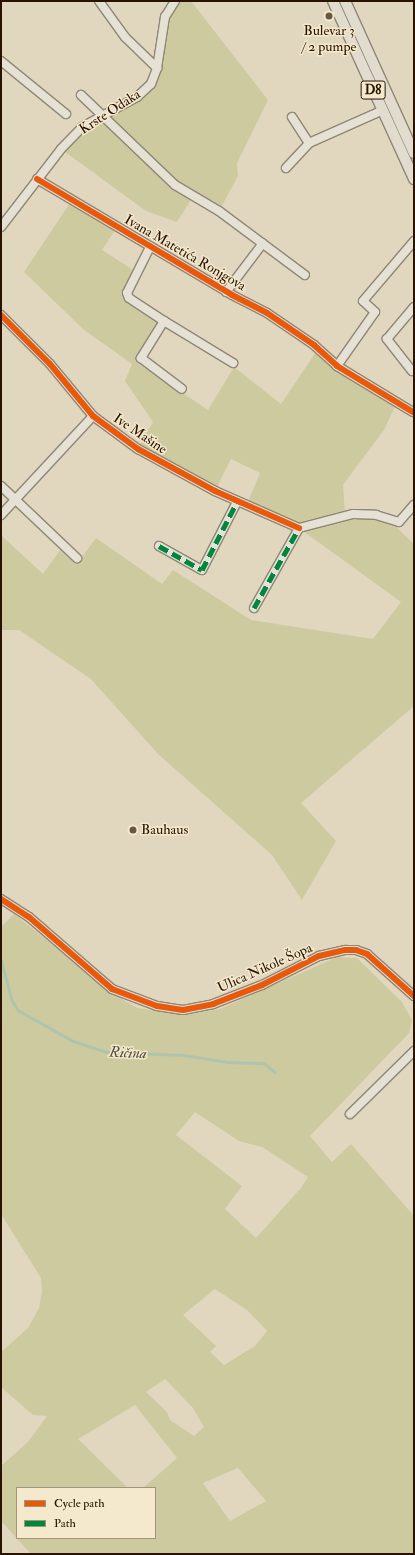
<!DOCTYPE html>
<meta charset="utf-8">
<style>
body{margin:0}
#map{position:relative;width:415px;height:1555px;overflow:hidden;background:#e0d7be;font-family:"IM FELL Double Pica",serif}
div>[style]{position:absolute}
.green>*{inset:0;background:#ceca9f}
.stream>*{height:2.5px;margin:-1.25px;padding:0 1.25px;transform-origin:1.25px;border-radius:1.25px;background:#afc4af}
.roads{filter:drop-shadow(1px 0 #8e8676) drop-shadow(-1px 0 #8e8676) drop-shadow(0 1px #8e8676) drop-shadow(0 -1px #8e8676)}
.minor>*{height:8px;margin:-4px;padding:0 4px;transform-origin:4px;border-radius:4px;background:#e6e1d5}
.major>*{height:10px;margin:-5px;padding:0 5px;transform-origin:5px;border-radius:5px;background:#e2dcce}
.quiet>*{height:5px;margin-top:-2.5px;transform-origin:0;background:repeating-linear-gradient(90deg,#00873e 0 10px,transparent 0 15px)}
.cycleway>*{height:6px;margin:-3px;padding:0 3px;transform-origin:3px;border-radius:3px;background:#e8590c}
.dots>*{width:11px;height:11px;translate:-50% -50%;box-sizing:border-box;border:2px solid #f4e9cc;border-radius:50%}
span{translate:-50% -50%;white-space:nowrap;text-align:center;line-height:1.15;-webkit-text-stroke:3px #f4e9cc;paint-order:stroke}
.shield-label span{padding:1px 3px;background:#f4e9cc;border:1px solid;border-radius:3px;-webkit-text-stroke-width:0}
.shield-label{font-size:13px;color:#281301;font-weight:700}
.poi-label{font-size:14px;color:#281301}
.left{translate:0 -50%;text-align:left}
.street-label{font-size:14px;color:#281301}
.water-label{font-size:15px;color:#504e3b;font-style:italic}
.frame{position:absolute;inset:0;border:2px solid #281301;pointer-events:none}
.legend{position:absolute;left:16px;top:1487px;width:140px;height:52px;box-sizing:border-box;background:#f4e9cc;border:1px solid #a2937b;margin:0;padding:5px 7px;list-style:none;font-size:12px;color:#281301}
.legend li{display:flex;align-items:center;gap:8px;height:20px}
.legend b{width:20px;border:1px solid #a2937b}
</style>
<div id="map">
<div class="green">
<i style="clip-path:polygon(175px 1px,191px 1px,268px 100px,237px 163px,238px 176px,219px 211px,194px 195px,177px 222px,146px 211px,61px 149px,82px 127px,151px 84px,160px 39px)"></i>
<i style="clip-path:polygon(72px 200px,117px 227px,102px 250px,133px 270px,127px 293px,164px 321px,135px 361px,208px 410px,234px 367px,281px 404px,318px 349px,397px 402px,384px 430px,343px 485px,345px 515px,353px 514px,391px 522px,414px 544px,414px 706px,301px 803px,336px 841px,302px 900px,272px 855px,158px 754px,91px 679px,19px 630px,1px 630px,1px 535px,43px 574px,60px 550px,76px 565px,96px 538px,162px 584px,173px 570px,251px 620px,373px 639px,401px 602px,299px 528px,246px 506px,260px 473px,231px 459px,215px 491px,138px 449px,153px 422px,125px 381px,132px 364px,83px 329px,24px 272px)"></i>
<i style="clip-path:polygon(evenodd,14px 914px,117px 996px,137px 1008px,185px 1015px,220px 1009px,337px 957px,357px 958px,402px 1002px,412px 1020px,409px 1033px,310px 1136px,332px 1162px,351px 1144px,414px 1216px,414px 1554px,31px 1554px,1px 1521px,1px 1466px,28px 1442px,47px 1416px,33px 1415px,1px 1387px,1px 1352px,28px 1328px,39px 1308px,42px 1292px,41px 1278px,1px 1214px,1px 927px,14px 914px,195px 1112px,239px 1141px,262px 1147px,308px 1177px,301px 1188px,256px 1238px,225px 1209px,242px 1186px,176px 1135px,195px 1112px,14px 914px,215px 1289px,247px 1310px,267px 1331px,255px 1346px,224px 1365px,210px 1352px,216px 1346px,183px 1315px,215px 1289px,14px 914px,165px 1379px,193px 1408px,204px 1427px,194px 1436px,170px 1420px,167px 1412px,146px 1392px,165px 1379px,14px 914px,135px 1405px,177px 1458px,143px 1488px,155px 1488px,155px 1538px,17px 1538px,17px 1488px,128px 1488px,78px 1439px,135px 1405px,14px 914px,238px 1468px,266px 1501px,230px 1521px,203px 1483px,238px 1468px)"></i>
</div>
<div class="stream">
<i style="left:1px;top:959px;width:42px;rotate:75deg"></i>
<i style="left:12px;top:1000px;width:12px;rotate:59deg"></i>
<i style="left:18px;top:1010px;width:63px;rotate:29.4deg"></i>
<i style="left:73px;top:1041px;width:35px;rotate:18deg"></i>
<i style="left:106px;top:1052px;width:78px;rotate:2.2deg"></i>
<i style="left:184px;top:1055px;width:45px;rotate:9deg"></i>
<i style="left:228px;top:1062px;width:36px;rotate:2deg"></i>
<i style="left:264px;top:1063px;width:14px;rotate:39deg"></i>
</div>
<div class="roads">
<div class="minor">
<i style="left:99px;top:1px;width:44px;rotate:54.2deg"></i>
<i style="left:125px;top:37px;width:45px;rotate:44.1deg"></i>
<i style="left:1px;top:61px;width:84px;rotate:39.2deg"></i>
<i style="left:81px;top:95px;width:130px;rotate:43.8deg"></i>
<i style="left:175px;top:185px;width:51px;rotate:30.6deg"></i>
<i style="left:219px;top:211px;width:107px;rotate:36.7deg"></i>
<i style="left:292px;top:117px;width:31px;rotate:57deg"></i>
<i style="left:286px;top:168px;width:34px;rotate:-47deg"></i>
<i style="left:309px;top:143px;width:81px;rotate:-24deg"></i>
<i style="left:37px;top:179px;width:227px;rotate:30.7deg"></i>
<i style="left:232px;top:295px;width:39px;rotate:27deg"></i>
<i style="left:267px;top:313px;width:57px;rotate:34.2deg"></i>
<i style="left:314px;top:345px;width:31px;rotate:42deg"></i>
<i style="left:337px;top:366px;width:89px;rotate:31.2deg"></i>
<i style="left:1px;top:227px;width:98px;rotate:-52.4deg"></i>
<i style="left:61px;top:149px;width:30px;rotate:-46deg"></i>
<i style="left:82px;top:127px;width:63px;rotate:-28.6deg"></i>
<i style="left:137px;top:97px;width:19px;rotate:-43deg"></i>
<i style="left:151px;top:84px;width:17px;rotate:-69deg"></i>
<i style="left:157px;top:68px;width:52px;rotate:-81.1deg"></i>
<i style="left:165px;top:17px;width:19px;rotate:-58deg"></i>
<i style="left:150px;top:247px;width:51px;rotate:116.6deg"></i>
<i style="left:127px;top:293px;width:5px;rotate:68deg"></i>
<i style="left:129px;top:298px;width:42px;rotate:33.3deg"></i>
<i style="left:164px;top:321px;width:44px;rotate:121.9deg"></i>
<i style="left:141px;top:358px;width:51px;rotate:37.1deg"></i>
<i style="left:226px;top:292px;width:61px;rotate:-52.9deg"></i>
<i style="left:1px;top:315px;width:69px;rotate:45deg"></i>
<i style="left:50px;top:364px;width:67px;rotate:50.4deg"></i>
<i style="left:93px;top:416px;width:56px;rotate:36.3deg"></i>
<i style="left:138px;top:449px;width:88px;rotate:28.6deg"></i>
<i style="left:215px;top:491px;width:92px;rotate:23.8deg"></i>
<i style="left:164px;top:321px;width:81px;rotate:31.3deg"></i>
<i style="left:337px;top:366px;width:66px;rotate:-54.9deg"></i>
<i style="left:375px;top:312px;width:16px;rotate:-137deg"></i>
<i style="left:363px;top:301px;width:79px;rotate:-49.6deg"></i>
<i style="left:412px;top:371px;width:41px;rotate:-128deg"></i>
<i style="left:387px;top:339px;width:42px;rotate:-49.8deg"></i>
<i style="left:1px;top:486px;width:105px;rotate:43.5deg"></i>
<i style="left:1px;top:515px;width:135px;rotate:-47.1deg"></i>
<i style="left:299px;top:528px;width:56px;rotate:-14.5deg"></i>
<i style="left:353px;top:514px;width:23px;rotate:2deg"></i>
<i style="left:376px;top:515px;width:24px;rotate:17deg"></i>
<i style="left:399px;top:522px;width:23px;rotate:-49deg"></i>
<i style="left:159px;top:546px;width:49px;rotate:29.2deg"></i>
<i style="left:202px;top:570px;width:76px;rotate:-62.8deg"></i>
<i style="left:254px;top:608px;width:92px;rotate:-60.6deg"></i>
<i style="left:1px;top:899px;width:33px;rotate:33deg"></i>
<i style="left:29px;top:917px;width:110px;rotate:40.9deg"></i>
<i style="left:112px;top:989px;width:48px;rotate:20.7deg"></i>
<i style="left:157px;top:1006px;width:26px;rotate:9deg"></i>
<i style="left:183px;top:1010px;width:31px;rotate:-11deg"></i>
<i style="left:213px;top:1004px;width:53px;rotate:-21.2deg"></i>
<i style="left:262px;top:985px;width:64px;rotate:-27deg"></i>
<i style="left:319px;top:956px;width:27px;rotate:-13deg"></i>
<i style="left:345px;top:950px;width:11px"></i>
<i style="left:356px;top:950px;width:12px;rotate:20deg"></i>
<i style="left:367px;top:954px;width:63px;rotate:41.8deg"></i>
<i style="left:350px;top:1114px;width:90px;rotate:-44.5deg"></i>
</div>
<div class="major">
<i style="left:333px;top:1px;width:196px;rotate:65.5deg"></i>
<i style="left:345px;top:1px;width:167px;rotate:65.6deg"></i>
</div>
</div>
<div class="quiet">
<i style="left:159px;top:546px;width:49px;rotate:29.2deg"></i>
<i style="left:202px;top:570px;width:76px;rotate:-62.8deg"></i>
<i style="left:254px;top:608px;width:92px;rotate:-60.6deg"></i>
</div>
<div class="cycleway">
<i style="left:37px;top:179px;width:227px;rotate:30.7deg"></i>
<i style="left:232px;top:295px;width:39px;rotate:27deg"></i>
<i style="left:267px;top:313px;width:57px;rotate:34.2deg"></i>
<i style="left:314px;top:345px;width:31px;rotate:42deg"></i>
<i style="left:337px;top:366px;width:89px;rotate:31.2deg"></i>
<i style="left:1px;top:315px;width:69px;rotate:45deg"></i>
<i style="left:50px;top:364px;width:67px;rotate:50.4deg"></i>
<i style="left:93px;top:416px;width:56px;rotate:36.3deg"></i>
<i style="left:138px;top:449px;width:88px;rotate:28.6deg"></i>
<i style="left:215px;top:491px;width:92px;rotate:23.8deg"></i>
<i style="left:1px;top:899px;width:33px;rotate:33deg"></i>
<i style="left:29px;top:917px;width:110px;rotate:40.9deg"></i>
<i style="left:112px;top:989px;width:48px;rotate:20.7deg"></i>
<i style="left:157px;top:1006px;width:26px;rotate:9deg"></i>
<i style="left:183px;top:1010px;width:31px;rotate:-11deg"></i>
<i style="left:213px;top:1004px;width:53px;rotate:-21.2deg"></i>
<i style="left:262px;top:985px;width:64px;rotate:-27deg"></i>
<i style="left:319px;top:956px;width:27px;rotate:-13deg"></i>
<i style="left:345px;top:950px;width:11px"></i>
<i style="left:356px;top:950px;width:12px;rotate:20deg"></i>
<i style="left:367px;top:954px;width:63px;rotate:41.8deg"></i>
</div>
<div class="dots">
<i style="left:329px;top:16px;background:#685843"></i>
<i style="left:133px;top:830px;background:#685843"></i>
</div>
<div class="shield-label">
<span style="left:373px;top:90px">D8</span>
</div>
<div class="poi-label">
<span style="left:329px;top:39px">Bulevar 3<br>/ 2 pumpe</span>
<span class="left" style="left:141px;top:830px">Bauhaus</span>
</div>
<div class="street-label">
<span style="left:110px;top:112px;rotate:-33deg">Krste Odaka</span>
<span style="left:185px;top:253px;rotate:30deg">Ivana Matetića Ronjgova</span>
<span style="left:140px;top:434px;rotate:34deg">Ive Mašine</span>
<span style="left:265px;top:968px;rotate:-24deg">Ulica Nikole Šopa</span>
</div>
<div class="water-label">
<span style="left:128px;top:1053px;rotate:3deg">Ričina</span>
</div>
<div class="frame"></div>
<ul class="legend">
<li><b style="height:5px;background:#e8590c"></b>Cycle path</li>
<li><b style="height:5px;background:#00873e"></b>Path</li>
</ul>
</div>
